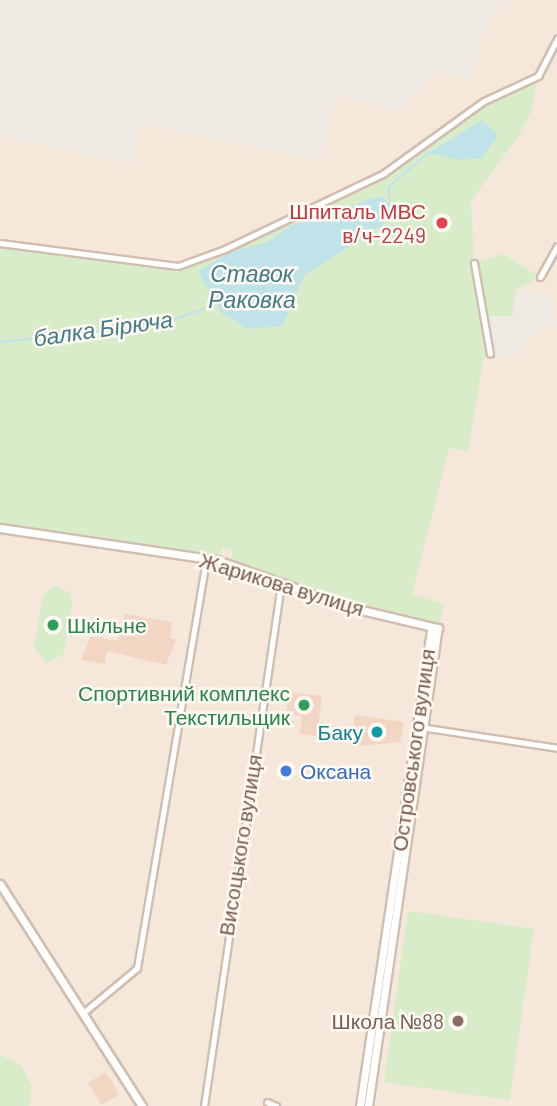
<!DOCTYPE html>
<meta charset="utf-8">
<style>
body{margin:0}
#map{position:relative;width:557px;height:1106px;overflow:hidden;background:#fdf6ec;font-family:Barlow,sans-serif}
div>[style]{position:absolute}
.residential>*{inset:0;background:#f5e8da;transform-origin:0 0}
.industrial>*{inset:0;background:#efe9e4}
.green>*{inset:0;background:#d8ecc9;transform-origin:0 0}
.water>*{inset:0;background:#bfe3e8}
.stream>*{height:2px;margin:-1px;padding:0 1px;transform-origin:1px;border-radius:1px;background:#bfe3e8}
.building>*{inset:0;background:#f3d5c3;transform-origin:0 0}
.roads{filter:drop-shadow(2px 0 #d1beb0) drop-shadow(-2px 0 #d1beb0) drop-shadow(0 2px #d1beb0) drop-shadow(0 -2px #d1beb0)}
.minor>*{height:5px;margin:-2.5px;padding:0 2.5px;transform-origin:2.5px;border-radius:2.5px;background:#fff}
.tertiary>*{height:7px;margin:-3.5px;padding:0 3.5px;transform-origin:3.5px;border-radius:3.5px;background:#fff}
.dots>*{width:19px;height:19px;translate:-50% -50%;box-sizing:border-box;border:4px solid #fffaf3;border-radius:50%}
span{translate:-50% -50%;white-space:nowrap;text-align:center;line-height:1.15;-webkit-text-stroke:5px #fffaf3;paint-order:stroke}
.health-label{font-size:21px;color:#be3a42}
.right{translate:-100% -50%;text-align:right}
.street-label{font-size:21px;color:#7a5c4d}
.leisure-label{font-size:21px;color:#27864d}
.left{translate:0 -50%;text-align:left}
.culture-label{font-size:21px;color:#0d838f}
.shop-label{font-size:21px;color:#366cbe}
.education-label{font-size:21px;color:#785e54}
.water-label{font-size:23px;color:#437c86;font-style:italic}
</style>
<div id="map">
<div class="residential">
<i style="left:0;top:0;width:557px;height:1106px"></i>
</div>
<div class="industrial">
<i style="clip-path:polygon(0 0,512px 0,486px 25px,471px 79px,440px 71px,400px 111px,336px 95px,321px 160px,142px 124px,132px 164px,0 136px)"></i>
<i style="clip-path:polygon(515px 290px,542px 294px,554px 304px,556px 328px,545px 326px,534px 334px,514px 357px,492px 352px,485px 316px,512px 316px)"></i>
</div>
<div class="green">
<i style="clip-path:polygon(538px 76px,531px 112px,519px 135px,471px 201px,474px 263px,503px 254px,540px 277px,515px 290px,513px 316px,485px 316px,490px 354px,483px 361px,468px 451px,449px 448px,412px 594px,444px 604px,438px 628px,230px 567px,233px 551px,223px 547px,217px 560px,0 528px,0 243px,178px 265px,384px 173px,501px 92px)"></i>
<i style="clip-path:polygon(55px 586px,69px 592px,73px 601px,64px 654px,47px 663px,34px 648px,43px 595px)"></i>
<i style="left:408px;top:911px;width:127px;height:173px;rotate:8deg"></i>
<i style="clip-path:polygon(0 1055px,21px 1065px,32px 1087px,29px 1106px,0 1106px)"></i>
</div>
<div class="water">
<i style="clip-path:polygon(482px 120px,498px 135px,482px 158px,460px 160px,428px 153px)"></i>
<i style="clip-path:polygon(380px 196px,393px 207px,392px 219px,304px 276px,282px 326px,248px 329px,221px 313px,198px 271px,230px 252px,268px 242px,290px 226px)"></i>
</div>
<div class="stream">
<i style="left:389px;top:200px;width:13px;rotate:-90deg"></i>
<i style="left:389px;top:187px;width:52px;rotate:-41.1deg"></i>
<i style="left:0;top:342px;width:162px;rotate:-6.4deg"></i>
<i style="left:161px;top:324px;width:46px;rotate:-19.2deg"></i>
</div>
<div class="building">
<i style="clip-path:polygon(125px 614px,172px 622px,170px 638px,176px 639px,166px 665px,107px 651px,105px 664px,81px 660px,91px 636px,117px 641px)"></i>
<i style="clip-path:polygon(289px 692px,322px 696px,317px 736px,300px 734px,302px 716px,286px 714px)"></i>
<i style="clip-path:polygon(355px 715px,404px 722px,400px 742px,350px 747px)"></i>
<i style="left:106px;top:1072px;width:26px;height:21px;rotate:59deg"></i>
</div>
<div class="roads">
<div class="minor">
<i style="left:0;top:243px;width:179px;rotate:7.4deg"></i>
<i style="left:178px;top:266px;width:50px;rotate:-19.9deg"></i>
<i style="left:225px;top:249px;width:176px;rotate:-25.5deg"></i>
<i style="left:384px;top:173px;width:123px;rotate:-35.8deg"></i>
<i style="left:484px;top:101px;width:60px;rotate:-24.8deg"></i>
<i style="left:538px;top:76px;width:42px;rotate:-62.8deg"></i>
<i style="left:474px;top:263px;width:92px;rotate:80deg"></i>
<i style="left:540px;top:277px;width:35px;rotate:-61deg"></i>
<i style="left:427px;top:728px;width:132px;rotate:8.7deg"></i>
<i style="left:83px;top:1013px;width:70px;rotate:-39.8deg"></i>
<i style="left:137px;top:968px;width:416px;rotate:-80.4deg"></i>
<i style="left:267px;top:1102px;width:10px;rotate:24deg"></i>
<i style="left:204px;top:1106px;width:528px;rotate:-81.61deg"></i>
</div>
<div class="tertiary">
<i style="left:0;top:528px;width:219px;rotate:8.4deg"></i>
<i style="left:217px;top:560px;width:140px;rotate:19.6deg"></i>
<i style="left:349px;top:607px;width:90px;rotate:13.4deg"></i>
<i style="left:0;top:884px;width:264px;rotate:57.4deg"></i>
<i style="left:360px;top:1106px;width:480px;rotate:-81.5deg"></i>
<i style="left:431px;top:631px;width:8px;rotate:-23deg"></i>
<i style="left:368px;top:1106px;width:483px;rotate:-81.7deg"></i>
</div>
</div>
<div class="dots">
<i style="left:442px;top:223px;background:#e0444e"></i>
<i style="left:53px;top:625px;background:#2e9e5b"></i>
<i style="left:304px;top:705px;background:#2e9e5b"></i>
<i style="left:377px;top:732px;background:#0f9aa8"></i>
<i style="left:286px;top:771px;background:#3f7fe0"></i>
<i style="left:458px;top:1021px;background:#8d6e63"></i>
</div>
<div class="health-label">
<span class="right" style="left:426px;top:223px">Шпиталь МВС<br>в/ч-2249</span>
</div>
<div class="street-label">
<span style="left:282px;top:584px;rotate:17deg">Жарикова вулиця</span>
<span style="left:413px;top:750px;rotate:-82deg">Островського вулиця</span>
<span style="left:240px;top:845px;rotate:-81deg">Висоцького вулиця</span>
</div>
<div class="leisure-label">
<span class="left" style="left:67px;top:625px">Шкільне</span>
<span class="right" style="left:290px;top:705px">Спортивний комплекс<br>Текстильщик</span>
</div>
<div class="culture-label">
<span class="right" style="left:363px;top:732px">Баку</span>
</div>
<div class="shop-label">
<span class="left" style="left:300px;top:771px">Оксана</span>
</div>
<div class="education-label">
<span class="right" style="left:444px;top:1021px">Школа №88</span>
</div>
<div class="water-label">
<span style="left:252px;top:286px">Ставок<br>Раковка</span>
<span style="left:103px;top:328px;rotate:-8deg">балка Бірюча</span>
</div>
</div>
